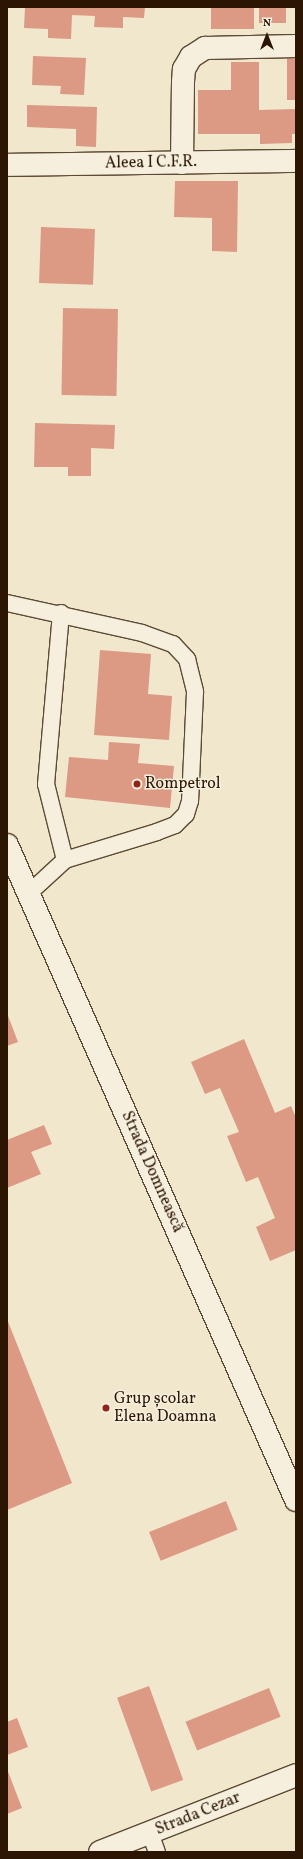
<!DOCTYPE html>
<meta charset="utf-8">
<style>
body{margin:0}
#map{position:relative;width:303px;height:1859px;overflow:hidden;background:#f1e7cc;font-family:Vollkorn,serif}
div>[style]{position:absolute}
.building>*{inset:0;background:#dc9983;transform-origin:0 0}
.roads{filter:drop-shadow(1px 0 #5d4a34) drop-shadow(-1px 0 #5d4a34) drop-shadow(0 1px #5d4a34) drop-shadow(0 -1px #5d4a34)}
.lane>*{height:16px;margin:-8px;padding:0 8px;transform-origin:8px;border-radius:8px;background:#f6efde}
.street>*{height:22px;margin:-11px;padding:0 11px;transform-origin:11px;border-radius:11px;background:#f6efde}
.secondary>*{height:22px;margin:-11px;padding:0 11px;transform-origin:11px;border-radius:11px;background:#f6efde}
.dots>*{width:11px;height:11px;translate:-50% -50%;box-sizing:border-box;border:2px solid #f6efde;border-radius:50%}
span{translate:-50% -50%;white-space:nowrap;text-align:center;line-height:1.15;-webkit-text-stroke:3px #f6efde;paint-order:stroke}
.street-label{font-size:16px;color:#2c1502}
.poi-label{font-size:16px;color:#2c1502}
.left{translate:0 -50%;text-align:left}
.frame{position:absolute;inset:0;border:8px solid #2c1502;pointer-events:none}
.north{position:absolute;left:247px;top:16px;width:40px;height:40px;-webkit-text-stroke:3px #f6efde;paint-order:stroke;rotate:0deg;font-size:11px;font-weight:700;line-height:16px;text-align:center;color:#2c1502}
.north::after{content:'';display:block;margin:auto;width:14px;height:18px;background:#2c1502;clip-path:polygon(50% 0,100% 100%,50% 72%,0 100%)}
</style>
<div id="map">
<div class="building">
<i style="clip-path:polygon(25px 7px,145px 7px,144px 18px,123px 17px,123px 28px,94px 27px,95px 16px,72px 15px,71px 39px,48px 38px,48px 29px,24px 28px)"></i>
<i style="left:211px;top:7px;width:43px;height:22px"></i>
<i style="left:259px;top:7px;width:27px;height:16px"></i>
<i style="clip-path:polygon(33px 56px,86px 58px,84px 95px,60px 94px,61px 86px,32px 85px)"></i>
<i style="left:287px;top:58px;width:9px;height:42px"></i>
<i style="clip-path:polygon(231px 62px,259px 62px,259px 110px,296px 109px,296px 134px,292px 134px,292px 143px,260px 144px,260px 134px,198px 134px,198px 90px,231px 90px)"></i>
<i style="clip-path:polygon(27px 105px,97px 107px,96px 147px,76px 146px,76px 129px,27px 127px)"></i>
<i style="clip-path:polygon(175px 181px,238px 181px,237px 252px,212px 251px,212px 218px,174px 217px)"></i>
<i style="left:41px;top:227px;width:54px;height:56px;rotate:2deg"></i>
<i style="left:63px;top:308px;width:55px;height:87px;rotate:1deg"></i>
<i style="clip-path:polygon(35px 423px,115px 425px,114px 449px,91px 448px,91px 476px,68px 476px,68px 467px,34px 467px)"></i>
<i style="clip-path:polygon(100px 650px,151px 654px,148px 694px,172px 696px,169px 740px,94px 735px)"></i>
<i style="clip-path:polygon(109px 742px,140px 744px,138px 763px,174px 766px,170px 808px,65px 797px,69px 757px,108px 760px)"></i>
<i style="clip-path:polygon(7px 1013px,18px 1042px,7px 1046px)"></i>
<i style="clip-path:polygon(244px 1039px,275px 1113px,291px 1106px,296px 1118px,296px 1250px,270px 1261px,256px 1227px,275px 1218px,258px 1177px,246px 1182px,227px 1136px,239px 1132px,220px 1088px,205px 1094px,191px 1062px)"></i>
<i style="clip-path:polygon(44px 1125px,52px 1144px,31px 1152px,41px 1174px,7px 1188px,7px 1140px)"></i>
<i style="clip-path:polygon(7px 1319px,72px 1483px,7px 1510px)"></i>
<i style="left:226px;top:1501px;width:31px;height:83px;rotate:68deg"></i>
<i style="left:149px;top:1686px;width:100px;height:34px;rotate:70deg"></i>
<i style="left:269px;top:1688px;width:31px;height:90px;rotate:68deg"></i>
<i style="clip-path:polygon(17px 1718px,28px 1747px,7px 1755px,7px 1722px)"></i>
<i style="clip-path:polygon(7px 1769px,22px 1808px,7px 1814px)"></i>
</div>
<div class="roads">
<div class="lane">
<i style="left:7px;top:603px;width:138px;rotate:12.5deg"></i>
<i style="left:142px;top:633px;width:33px;rotate:20deg"></i>
<i style="left:173px;top:644px;width:21px;rotate:47deg"></i>
<i style="left:187px;top:659px;width:34px;rotate:76deg"></i>
<i style="left:195px;top:692px;width:109px;rotate:92.6deg"></i>
<i style="left:190px;top:801px;width:14px;rotate:107deg"></i>
<i style="left:186px;top:814px;width:16px;rotate:135deg"></i>
<i style="left:175px;top:825px;width:19px;rotate:159deg"></i>
<i style="left:157px;top:832px;width:96px;rotate:163.1deg"></i>
<i style="left:65px;top:860px;width:50px;rotate:137.4deg"></i>
<i style="left:61px;top:613px;width:172px;rotate:95deg"></i>
<i style="left:46px;top:784px;width:78px;rotate:76deg"></i>
<i style="left:150px;top:1833px;width:20px;rotate:70deg"></i>
</div>
<div class="street">
<i style="left:182px;top:163px;width:81px;rotate:-89.3deg"></i>
<i style="left:183px;top:82px;width:13px;rotate:-86deg"></i>
<i style="left:184px;top:69px;width:14px;rotate:-60deg"></i>
<i style="left:191px;top:57px;width:17px;rotate:-33deg"></i>
<i style="left:205px;top:48px;width:91px;rotate:-1.3deg"></i>
<i style="left:7px;top:165px;width:289px;rotate:-0.8deg"></i>
</div>
<div class="secondary">
<i style="left:7px;top:845px;width:716px;rotate:66.19deg"></i>
<i style="left:100px;top:1852px;width:211px;rotate:-21.4deg"></i>
</div>
</div>
<div class="dots">
<i style="left:137px;top:784px;background:#8f2418"></i>
<i style="left:106px;top:1408px;background:#8f2418"></i>
</div>
<div class="street-label">
<span style="left:151px;top:163px;rotate:-1deg">Aleea I C.F.R.</span>
<span style="left:152px;top:1172px;rotate:66deg">Strada Domnească</span>
<span style="left:198px;top:1814px;rotate:-22deg">Strada Cezar</span>
</div>
<div class="poi-label">
<span class="left" style="left:145px;top:784px">Rompetrol</span>
<span class="left" style="left:114px;top:1408px">Grup școlar<br>Elena Doamna</span>
</div>
<div class="frame"></div>
<div class="north">N</div>
</div>
